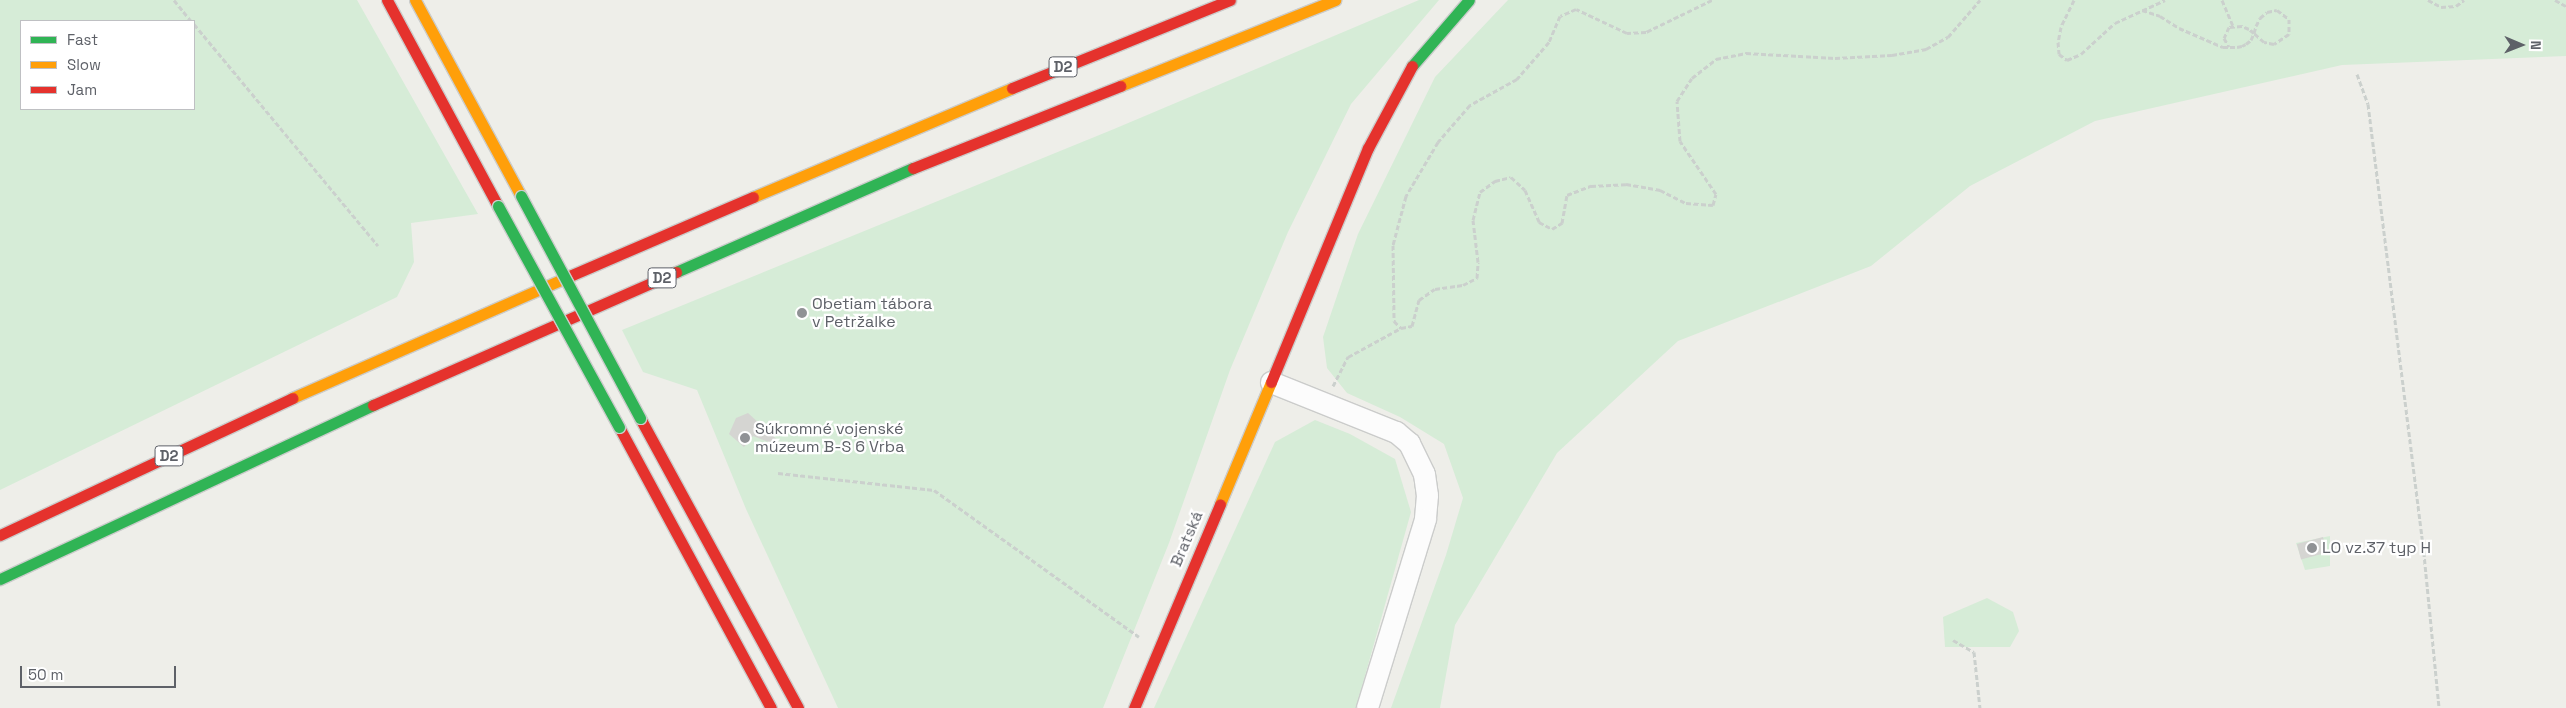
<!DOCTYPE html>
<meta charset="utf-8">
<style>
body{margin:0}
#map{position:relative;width:2566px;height:708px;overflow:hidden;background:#eeeee9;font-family:"Space Grotesk",sans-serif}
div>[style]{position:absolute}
.green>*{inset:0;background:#d6ecd7}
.building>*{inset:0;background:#d5d5d2;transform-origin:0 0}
.path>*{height:3px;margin-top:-1.5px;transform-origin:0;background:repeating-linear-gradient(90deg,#cbd0cd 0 5px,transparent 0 7.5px)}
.roads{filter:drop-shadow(1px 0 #cbcccb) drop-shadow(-1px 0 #cbcccb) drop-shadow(0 1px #cbcccb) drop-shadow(0 -1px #cbcccb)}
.street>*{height:21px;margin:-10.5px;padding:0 10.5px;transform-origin:10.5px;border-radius:10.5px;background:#fcfcfc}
.fast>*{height:11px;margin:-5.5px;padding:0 5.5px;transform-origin:5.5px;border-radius:5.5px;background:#30b455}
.slow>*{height:11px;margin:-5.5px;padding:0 5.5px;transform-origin:5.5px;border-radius:5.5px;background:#ff9f0a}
.jam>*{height:11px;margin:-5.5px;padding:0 5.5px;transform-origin:5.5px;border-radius:5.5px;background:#e5322d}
.bridges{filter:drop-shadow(1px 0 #cbcccb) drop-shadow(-1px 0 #cbcccb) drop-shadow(0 1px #cbcccb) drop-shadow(0 -1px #cbcccb)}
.fast-bridge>*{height:11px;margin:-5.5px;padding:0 5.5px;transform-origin:5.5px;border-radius:5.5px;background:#30b455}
.dots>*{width:14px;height:14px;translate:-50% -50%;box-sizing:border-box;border:2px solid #fff;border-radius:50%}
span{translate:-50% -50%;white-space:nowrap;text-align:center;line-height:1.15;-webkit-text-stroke:4.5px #fff;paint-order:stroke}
.shield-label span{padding:1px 4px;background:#fff;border:1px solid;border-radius:4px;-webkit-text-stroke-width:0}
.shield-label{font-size:15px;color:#5e6168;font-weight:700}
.poi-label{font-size:16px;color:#5e6168}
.left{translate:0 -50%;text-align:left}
.street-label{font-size:16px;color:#5e6168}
.legend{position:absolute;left:20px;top:20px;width:175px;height:90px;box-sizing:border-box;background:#fff;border:1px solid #bfc0c3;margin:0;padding:6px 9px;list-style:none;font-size:15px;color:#5e6168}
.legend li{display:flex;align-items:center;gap:10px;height:25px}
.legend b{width:25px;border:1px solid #bfc0c3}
.north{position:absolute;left:2496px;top:20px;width:50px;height:50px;-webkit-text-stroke:4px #fff;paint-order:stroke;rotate:91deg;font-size:14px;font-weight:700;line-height:20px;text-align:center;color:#5e6168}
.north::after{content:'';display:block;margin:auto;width:18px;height:22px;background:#5e6168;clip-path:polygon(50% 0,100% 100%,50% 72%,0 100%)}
.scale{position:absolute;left:20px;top:666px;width:156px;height:22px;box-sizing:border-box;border:2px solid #5e6168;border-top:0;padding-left:6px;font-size:15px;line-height:18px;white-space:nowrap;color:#5e6168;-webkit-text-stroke:4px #fff;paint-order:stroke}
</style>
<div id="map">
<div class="green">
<i style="clip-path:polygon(evenodd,0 0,357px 0,478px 214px,411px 223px,414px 262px,397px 297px,0 490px,0 0,21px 21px,194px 21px,194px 109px,21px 109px,21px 21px)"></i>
<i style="clip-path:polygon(1419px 0,1439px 0,1351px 104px,1288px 232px,1230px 370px,1169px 543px,1103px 708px,838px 708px,746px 509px,697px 390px,643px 372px,622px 330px,1114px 129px)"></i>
<i style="clip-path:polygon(1508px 0,2566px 0,2566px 56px,2342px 65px,2095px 121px,1970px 186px,1871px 266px,1678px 341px,1557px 453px,1455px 625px,1440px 708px,1391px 708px,1446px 555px,1463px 498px,1444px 444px,1400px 417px,1347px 393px,1327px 368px,1323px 337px,1358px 234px,1435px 77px)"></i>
<i style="clip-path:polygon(1315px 420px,1350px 434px,1395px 459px,1411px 512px,1356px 708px,1154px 708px,1275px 442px)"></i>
<i style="clip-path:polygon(2330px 536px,2330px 566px,2305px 570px,2296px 543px)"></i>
<i style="clip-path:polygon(1987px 598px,2013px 612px,2019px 631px,2010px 647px,1945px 647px,1943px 617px)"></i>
</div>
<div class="building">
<i style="clip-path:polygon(748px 413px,785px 447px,785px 448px,753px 436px,744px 447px,729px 434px,736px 418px)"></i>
<i style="left:2323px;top:537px;width:16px;height:27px;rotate:75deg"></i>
</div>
<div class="path">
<i style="left:174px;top:0;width:27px;rotate:51deg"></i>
<i style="left:1712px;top:0;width:73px;rotate:154.1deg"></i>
<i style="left:1646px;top:32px;width:19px;rotate:177deg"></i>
<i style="left:1627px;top:33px;width:56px;rotate:-154.8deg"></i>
<i style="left:1576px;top:9px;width:17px;rotate:156deg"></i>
<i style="left:1560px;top:16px;width:28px;rotate:113deg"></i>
<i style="left:1549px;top:42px;width:49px;rotate:130.9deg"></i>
<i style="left:1517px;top:79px;width:54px;rotate:151deg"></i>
<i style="left:1470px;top:105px;width:49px;rotate:130.9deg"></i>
<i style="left:1438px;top:142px;width:63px;rotate:120.7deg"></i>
<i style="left:1406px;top:196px;width:51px;rotate:104.9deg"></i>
<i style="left:1393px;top:245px;width:76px;rotate:89.2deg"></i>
<i style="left:1394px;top:321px;width:10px;rotate:45deg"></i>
<i style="left:1401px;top:328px;width:11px;rotate:-10deg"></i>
<i style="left:1412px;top:326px;width:27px;rotate:-75deg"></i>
<i style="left:1419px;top:300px;width:19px;rotate:-35deg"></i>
<i style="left:1435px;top:289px;width:28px;rotate:-8deg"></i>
<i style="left:1463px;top:285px;width:16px;rotate:-27deg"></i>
<i style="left:1477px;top:278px;width:16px;rotate:-86deg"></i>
<i style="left:1478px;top:262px;width:42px;rotate:-96.8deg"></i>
<i style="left:1473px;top:220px;width:29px;rotate:-76deg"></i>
<i style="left:1480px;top:192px;width:19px;rotate:-36deg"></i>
<i style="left:1495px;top:181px;width:16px;rotate:-14deg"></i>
<i style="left:1511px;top:177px;width:19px;rotate:43deg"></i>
<i style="left:1525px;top:190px;width:35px;rotate:66deg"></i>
<i style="left:1539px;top:222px;width:15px;rotate:28deg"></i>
<i style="left:1552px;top:229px;width:12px;rotate:-31deg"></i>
<i style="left:1562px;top:223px;width:28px;rotate:-80deg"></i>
<i style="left:1567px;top:195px;width:26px;rotate:-21deg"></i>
<i style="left:1591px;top:186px;width:35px;rotate:-3deg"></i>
<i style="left:1626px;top:184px;width:35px;rotate:10deg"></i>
<i style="left:1660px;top:190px;width:29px;rotate:27deg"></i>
<i style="left:1686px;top:203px;width:27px;rotate:4deg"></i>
<i style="left:1713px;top:205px;width:11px;rotate:-75deg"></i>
<i style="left:1716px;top:194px;width:64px;rotate:-124.2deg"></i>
<i style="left:1680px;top:141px;width:40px;rotate:-94.3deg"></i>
<i style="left:1677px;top:101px;width:27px;rotate:-57deg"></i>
<i style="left:1692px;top:78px;width:31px;rotate:-38deg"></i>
<i style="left:1716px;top:59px;width:31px;rotate:-11deg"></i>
<i style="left:1746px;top:53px;width:89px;rotate:3.2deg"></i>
<i style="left:1835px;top:58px;width:57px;rotate:-3deg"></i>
<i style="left:1892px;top:55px;width:35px;rotate:-10deg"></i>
<i style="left:1926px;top:49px;width:25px;rotate:-29deg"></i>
<i style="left:1948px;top:37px;width:49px;rotate:-49.1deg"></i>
<i style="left:2074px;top:0;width:30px;rotate:116deg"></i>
<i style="left:2061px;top:27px;width:15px;rotate:101deg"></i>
<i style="left:2058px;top:42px;width:12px;rotate:85deg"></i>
<i style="left:2059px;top:54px;width:10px;rotate:37deg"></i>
<i style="left:2067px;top:60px;width:15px;rotate:-23deg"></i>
<i style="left:2081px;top:54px;width:46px;rotate:-42.4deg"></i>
<i style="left:2115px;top:23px;width:55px;rotate:-24.7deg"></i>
<i style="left:2222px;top:0;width:28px;rotate:67deg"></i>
<i style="left:2428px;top:0;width:15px;rotate:28deg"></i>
<i style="left:2441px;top:7px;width:15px;rotate:-4deg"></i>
<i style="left:2456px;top:6px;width:10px;rotate:-37deg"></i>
<i style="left:2555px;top:0;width:13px;rotate:29deg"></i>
<i style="left:2142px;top:10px;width:19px;rotate:18deg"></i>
<i style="left:2160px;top:16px;width:22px;rotate:32deg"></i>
<i style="left:2179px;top:28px;width:48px;rotate:23.4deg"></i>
<i style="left:2223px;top:47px;width:14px"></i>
<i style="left:2237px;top:47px;width:5px;rotate:-11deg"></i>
<i style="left:2242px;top:46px;width:4px;rotate:-27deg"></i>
<i style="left:2246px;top:44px;width:6px;rotate:-39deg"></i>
<i style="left:2251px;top:40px;width:8px;rotate:-67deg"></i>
<i style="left:2254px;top:33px;width:7px;rotate:-74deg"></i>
<i style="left:2256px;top:26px;width:9px;rotate:-63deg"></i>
<i style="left:2260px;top:18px;width:9px;rotate:-41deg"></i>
<i style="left:2267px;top:12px;width:10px;rotate:-11deg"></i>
<i style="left:2277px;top:10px;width:15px;rotate:37deg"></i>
<i style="left:2289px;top:19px;width:15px;rotate:90deg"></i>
<i style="left:2289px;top:34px;width:18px;rotate:146deg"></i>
<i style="left:2274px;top:44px;width:10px;rotate:-169deg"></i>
<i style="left:2264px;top:42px;width:13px;rotate:-138deg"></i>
<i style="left:2254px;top:33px;width:6px;rotate:-141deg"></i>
<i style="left:2249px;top:29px;width:8px;rotate:-157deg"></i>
<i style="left:2242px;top:26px;width:13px;rotate:176deg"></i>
<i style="left:2229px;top:27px;width:12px;rotate:114deg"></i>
<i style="left:2224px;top:38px;width:10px;rotate:61deg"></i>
<i style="left:194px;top:24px;width:288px;rotate:50.3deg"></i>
<i style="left:2357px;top:74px;width:32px;rotate:70deg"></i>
<i style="left:2368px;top:104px;width:443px;rotate:82.9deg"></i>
<i style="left:2423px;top:544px;width:165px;rotate:84.4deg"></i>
<i style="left:1333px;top:386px;width:33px;rotate:-63deg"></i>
<i style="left:1348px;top:357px;width:60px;rotate:-28.7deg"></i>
<i style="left:778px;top:473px;width:157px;rotate:6.2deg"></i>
<i style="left:934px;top:490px;width:252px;rotate:35.6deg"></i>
<i style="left:1953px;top:640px;width:24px;rotate:30deg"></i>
<i style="left:1974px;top:652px;width:56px;rotate:83.9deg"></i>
</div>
<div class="roads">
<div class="street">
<i style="left:1271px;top:382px;width:135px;rotate:21.8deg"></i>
<i style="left:1396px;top:432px;width:17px;rotate:40deg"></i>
<i style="left:1409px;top:443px;width:34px;rotate:64deg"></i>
<i style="left:1424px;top:474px;width:21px;rotate:82deg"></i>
<i style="left:1427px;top:495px;width:24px;rotate:95deg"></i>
<i style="left:1425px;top:519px;width:198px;rotate:107.1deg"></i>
</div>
<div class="fast">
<i style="left:1412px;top:66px;width:87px;rotate:-49.2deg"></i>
<i style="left:676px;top:272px;width:259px;rotate:-23.7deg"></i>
<i style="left:0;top:579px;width:412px;rotate:-25deg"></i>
</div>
<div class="slow">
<i style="left:415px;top:0;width:223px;rotate:61.6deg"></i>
<i style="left:1120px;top:86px;width:232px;rotate:-21.8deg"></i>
<i style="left:753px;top:197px;width:281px;rotate:-22.8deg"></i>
<i style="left:292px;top:398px;width:306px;rotate:-23.7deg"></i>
<i style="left:1220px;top:504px;width:132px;rotate:-67.3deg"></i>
</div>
<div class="jam">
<i style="left:387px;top:0;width:234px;rotate:61.7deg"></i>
<i style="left:1012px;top:88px;width:235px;rotate:-22deg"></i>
<i style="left:913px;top:168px;width:223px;rotate:-21.6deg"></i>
<i style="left:572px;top:275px;width:197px;rotate:-23.3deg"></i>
<i style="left:1271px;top:382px;width:253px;rotate:-67.5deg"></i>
<i style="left:1368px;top:148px;width:93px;rotate:-61.8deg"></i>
<i style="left:373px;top:405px;width:331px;rotate:-23.7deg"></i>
<i style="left:640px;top:418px;width:330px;rotate:61.4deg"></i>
<i style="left:619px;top:427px;width:319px;rotate:61.6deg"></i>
<i style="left:0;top:535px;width:323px;rotate:-25.1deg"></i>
<i style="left:1134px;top:708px;width:221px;rotate:-67.1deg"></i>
</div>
</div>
<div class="bridges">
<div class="fast-bridge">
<i style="left:521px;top:196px;width:252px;rotate:61.8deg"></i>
<i style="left:498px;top:206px;width:252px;rotate:61.3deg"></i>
</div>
</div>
<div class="dots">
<i style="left:802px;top:313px;background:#909295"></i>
<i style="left:745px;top:438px;background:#909295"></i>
<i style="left:2312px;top:548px;background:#909295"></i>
</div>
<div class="shield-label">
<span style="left:1063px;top:67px">D2</span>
<span style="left:662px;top:278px">D2</span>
<span style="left:169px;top:456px">D2</span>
</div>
<div class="poi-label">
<span class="left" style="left:812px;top:313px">Obetiam tábora<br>v Petržalke</span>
<span class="left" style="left:755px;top:438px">Súkromné vojenské<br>múzeum B-S 6 Vrba</span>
<span class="left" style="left:2322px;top:548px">LO vz.37 typ H</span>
</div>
<div class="street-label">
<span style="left:1187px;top:539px;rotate:-67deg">Bratská</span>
</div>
<ul class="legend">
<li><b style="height:6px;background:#30b455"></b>Fast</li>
<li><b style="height:6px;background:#ff9f0a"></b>Slow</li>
<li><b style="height:6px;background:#e5322d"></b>Jam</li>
</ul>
<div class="north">N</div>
<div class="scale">50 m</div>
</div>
